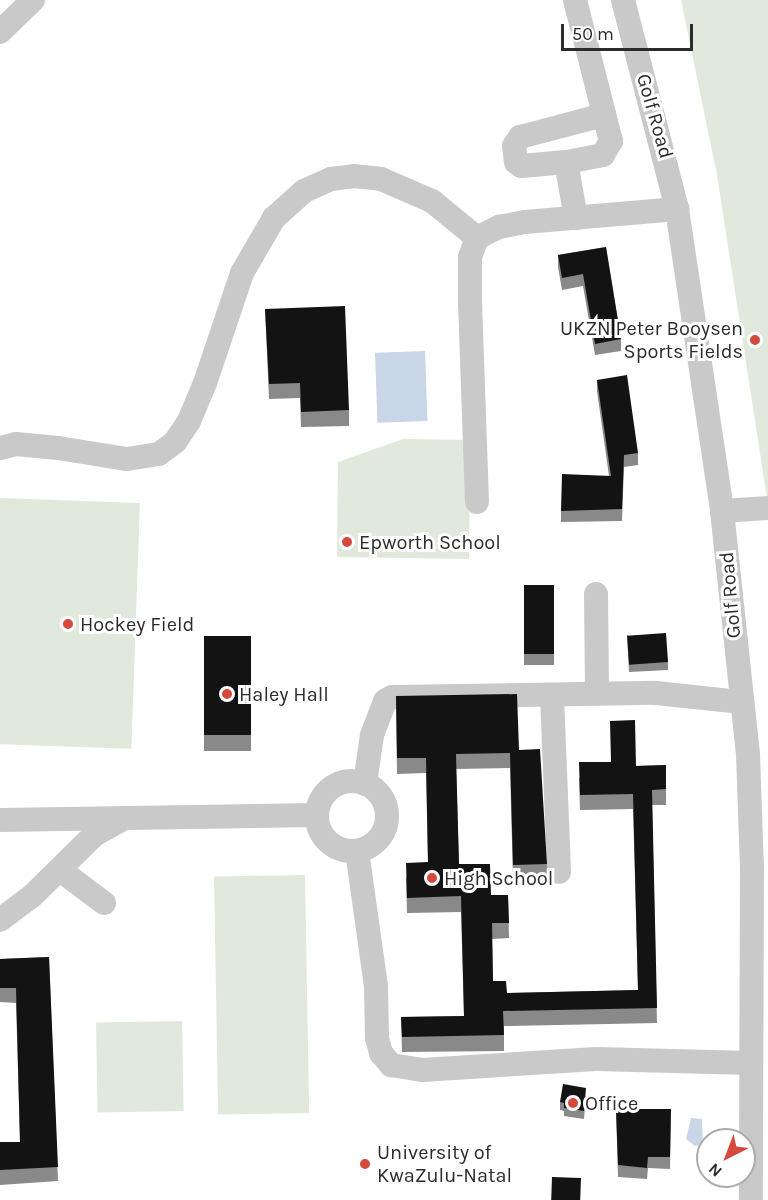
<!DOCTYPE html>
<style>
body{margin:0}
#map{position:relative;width:768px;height:1200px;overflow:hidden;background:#fff;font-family:Karla,sans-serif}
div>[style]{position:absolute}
.green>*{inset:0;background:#e0e9db;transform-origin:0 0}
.water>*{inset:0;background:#c9d6e7;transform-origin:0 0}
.minor>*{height:24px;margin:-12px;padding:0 12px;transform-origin:12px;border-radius:12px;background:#c9c9c9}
.minor>.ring{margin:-12px;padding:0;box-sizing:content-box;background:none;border:24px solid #c9c9c9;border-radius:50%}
.wall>*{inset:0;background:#898989;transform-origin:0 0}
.building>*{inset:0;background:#131313;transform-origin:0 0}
.dots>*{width:16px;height:16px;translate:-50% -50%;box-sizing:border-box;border:3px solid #fff;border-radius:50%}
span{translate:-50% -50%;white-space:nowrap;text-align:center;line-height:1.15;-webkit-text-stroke:6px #fff;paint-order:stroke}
.street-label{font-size:20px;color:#2c2c2c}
.poi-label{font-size:20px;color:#2c2c2c}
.right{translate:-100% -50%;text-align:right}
.left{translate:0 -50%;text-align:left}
.north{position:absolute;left:696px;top:1128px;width:60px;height:60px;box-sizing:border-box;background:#fff;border:2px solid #ababab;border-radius:50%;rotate:222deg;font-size:16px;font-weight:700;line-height:24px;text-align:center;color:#2c2c2c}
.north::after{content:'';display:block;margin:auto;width:21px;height:27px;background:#d44a3d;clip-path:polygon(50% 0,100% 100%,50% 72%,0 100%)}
.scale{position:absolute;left:561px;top:24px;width:132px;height:27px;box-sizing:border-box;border:3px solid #2c2c2c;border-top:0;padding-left:8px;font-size:18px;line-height:21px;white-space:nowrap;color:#2c2c2c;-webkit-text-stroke:4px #fff;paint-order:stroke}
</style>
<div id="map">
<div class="green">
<i style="clip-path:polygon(681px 0,768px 0,768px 505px,717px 175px)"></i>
<i style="clip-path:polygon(403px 439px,470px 440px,469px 559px,337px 557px,338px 462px)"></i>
<i style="left:0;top:498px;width:140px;height:246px;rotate:2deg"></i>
<i style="left:305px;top:875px;width:238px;height:91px;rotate:89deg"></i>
<i style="left:182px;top:1021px;width:90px;height:86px;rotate:89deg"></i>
</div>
<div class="water">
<i style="left:425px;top:351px;width:70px;height:50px;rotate:88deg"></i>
<i style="clip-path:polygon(691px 1118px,702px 1119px,703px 1145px,695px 1146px,686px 1139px)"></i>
</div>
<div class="minor">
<i style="left:575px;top:0;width:146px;rotate:75.7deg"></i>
<i style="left:611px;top:141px;width:16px;rotate:120deg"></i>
<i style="left:603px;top:155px;width:38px;rotate:169deg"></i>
<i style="left:566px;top:162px;width:57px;rotate:79.9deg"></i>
<i style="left:623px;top:0;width:216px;rotate:75.5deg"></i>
<i style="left:677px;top:209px;width:305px;rotate:81.5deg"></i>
<i style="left:722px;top:511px;width:244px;rotate:83.9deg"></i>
<i style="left:748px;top:754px;width:112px;rotate:88deg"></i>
<i style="left:752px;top:866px;width:334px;rotate:90.2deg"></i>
<i style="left:0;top:32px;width:46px;rotate:-44.1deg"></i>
<i style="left:566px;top:162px;width:45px;rotate:174.9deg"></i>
<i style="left:521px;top:166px;width:6px;rotate:-141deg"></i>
<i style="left:516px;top:162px;width:16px;rotate:-97deg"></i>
<i style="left:514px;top:146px;width:11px;rotate:-56deg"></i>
<i style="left:520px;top:137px;width:87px;rotate:-14.7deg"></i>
<i style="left:0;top:448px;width:16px;rotate:-14deg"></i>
<i style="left:16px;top:444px;width:42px;rotate:5.4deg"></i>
<i style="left:58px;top:448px;width:70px;rotate:9.1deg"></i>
<i style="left:127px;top:459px;width:32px;rotate:-9deg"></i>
<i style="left:159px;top:454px;width:20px;rotate:-37deg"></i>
<i style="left:175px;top:442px;width:25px;rotate:-56deg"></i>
<i style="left:189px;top:421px;width:41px;rotate:-67.2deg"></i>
<i style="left:205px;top:383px;width:116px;rotate:-71.4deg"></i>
<i style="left:242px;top:273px;width:64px;rotate:-59.8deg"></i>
<i style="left:274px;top:218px;width:40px;rotate:-42deg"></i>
<i style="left:304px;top:191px;width:30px;rotate:-24deg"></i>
<i style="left:331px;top:179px;width:23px;rotate:-7deg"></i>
<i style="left:354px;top:176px;width:27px;rotate:6deg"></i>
<i style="left:381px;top:179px;width:56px;rotate:23.3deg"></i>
<i style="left:432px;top:201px;width:58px;rotate:39.4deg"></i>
<i style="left:477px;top:502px;width:197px;rotate:-92deg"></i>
<i style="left:470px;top:305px;width:48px;rotate:-90deg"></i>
<i style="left:470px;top:257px;width:20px;rotate:-70deg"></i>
<i style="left:477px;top:238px;width:25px;rotate:-27deg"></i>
<i style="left:499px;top:227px;width:26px;rotate:-11deg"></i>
<i style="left:525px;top:222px;width:153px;rotate:-4.9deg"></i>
<i style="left:722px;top:511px;width:46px;rotate:-3.7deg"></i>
<i style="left:596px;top:594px;width:99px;rotate:89.4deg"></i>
<i style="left:552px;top:696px;width:176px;rotate:87.7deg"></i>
<i class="ring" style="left:317px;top:781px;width:46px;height:46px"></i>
<i style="left:365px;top:784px;width:49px;rotate:-81.9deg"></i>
<i style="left:372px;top:735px;width:36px;rotate:-69deg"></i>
<i style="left:385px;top:701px;width:8px;rotate:-30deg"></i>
<i style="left:392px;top:697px;width:264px;rotate:-0.9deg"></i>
<i style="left:656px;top:693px;width:84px;rotate:6.1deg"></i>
<i style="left:0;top:820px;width:317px;rotate:-0.9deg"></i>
<i style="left:357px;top:851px;width:136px;rotate:82deg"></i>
<i style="left:376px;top:986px;width:52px;rotate:88.9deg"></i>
<i style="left:377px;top:1038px;width:16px;rotate:75deg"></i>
<i style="left:381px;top:1053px;width:16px;rotate:50deg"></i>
<i style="left:391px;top:1065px;width:31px;rotate:9deg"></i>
<i style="left:422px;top:1070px;width:174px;rotate:-3.6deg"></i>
<i style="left:596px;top:1059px;width:155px;rotate:1.5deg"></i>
<i style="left:60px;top:870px;width:55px;rotate:36.9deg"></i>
<i style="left:0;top:920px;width:39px;rotate:-37deg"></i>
<i style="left:31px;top:897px;width:88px;rotate:-44.5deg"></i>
<i style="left:94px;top:835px;width:35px;rotate:-29deg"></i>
</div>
<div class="wall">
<i style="clip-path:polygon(606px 247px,621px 339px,621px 351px,595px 355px,583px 286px,562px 290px,558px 267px,558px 255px)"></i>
<i style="clip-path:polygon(265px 309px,349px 410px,349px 426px,301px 427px,300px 398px,269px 399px)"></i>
<i style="clip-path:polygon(597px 380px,638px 453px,638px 465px,624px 467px,622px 521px,561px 522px,561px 511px,609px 476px,597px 391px)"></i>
<i style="left:524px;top:585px;width:30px;height:80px"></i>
<i style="clip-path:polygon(627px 635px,668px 662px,668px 670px,629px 672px)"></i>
<i style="left:204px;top:636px;width:47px;height:115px"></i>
<i style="clip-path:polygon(396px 696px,519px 750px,547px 864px,547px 879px,513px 880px,510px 768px,456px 769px,459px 864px,491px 895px,508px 895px,509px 938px,492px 939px,493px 981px,507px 993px,638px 990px,633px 809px,580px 810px,579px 778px,636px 766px,666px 765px,666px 805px,652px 805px,657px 1023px,504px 1026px,504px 1051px,402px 1052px,401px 1017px,464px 1016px,461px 912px,407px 913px,406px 878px,428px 862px,426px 773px,397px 774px)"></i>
<i style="clip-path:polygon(49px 957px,58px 1181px,0 1185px,0 1142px,20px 1142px,16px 1003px,0 1002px,0 959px)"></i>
<i style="clip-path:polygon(586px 1096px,584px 1119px,564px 1116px,564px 1111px,560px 1110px,560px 1102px)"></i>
<i style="clip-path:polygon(616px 1109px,671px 1109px,670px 1169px,648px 1168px,647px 1179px,618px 1177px)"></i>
</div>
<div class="building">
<i style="clip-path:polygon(606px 247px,621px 339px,595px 344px,583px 274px,562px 278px,558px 255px)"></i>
<i style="clip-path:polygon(345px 306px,349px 410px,301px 412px,300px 383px,269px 384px,265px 309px)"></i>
<i style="clip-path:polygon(627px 375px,638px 453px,624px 455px,622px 509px,561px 511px,562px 474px,611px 476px,597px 380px)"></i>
<i style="left:524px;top:585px;width:30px;height:69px"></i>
<i style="left:666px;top:633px;width:29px;height:39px;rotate:86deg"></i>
<i style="left:204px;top:636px;width:47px;height:99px"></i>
<i style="clip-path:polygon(517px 694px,519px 750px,540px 749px,547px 864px,513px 865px,510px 753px,456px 754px,459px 864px,490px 864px,491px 895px,508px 895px,509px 923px,492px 923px,493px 981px,506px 981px,507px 993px,638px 990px,633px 794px,580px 795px,579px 762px,611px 762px,610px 721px,635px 720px,636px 766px,666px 765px,666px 789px,652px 790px,657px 1008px,503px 1011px,504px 1035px,402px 1037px,401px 1017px,464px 1016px,461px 896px,407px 898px,406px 863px,428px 862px,426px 758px,397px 758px,396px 696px)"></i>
<i style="clip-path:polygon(49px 957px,58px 1167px,0 1170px,0 1142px,20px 1142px,16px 988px,0 988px,0 959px)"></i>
<i style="clip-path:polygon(563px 1084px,586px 1088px,584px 1111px,564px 1108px,564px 1103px,560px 1102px)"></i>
<i style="clip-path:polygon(616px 1109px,671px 1109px,670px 1157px,648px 1157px,647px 1168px,618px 1165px)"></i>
<i style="left:552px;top:1177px;width:29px;height:23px;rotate:2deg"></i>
</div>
<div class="dots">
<i style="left:755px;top:340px;background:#d44a3d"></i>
<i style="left:347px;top:542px;background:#d44a3d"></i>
<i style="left:68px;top:624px;background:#d44a3d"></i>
<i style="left:227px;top:694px;background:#d44a3d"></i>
<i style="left:432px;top:878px;background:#d44a3d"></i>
<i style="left:573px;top:1103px;background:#d44a3d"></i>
<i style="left:365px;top:1164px;background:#d44a3d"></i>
</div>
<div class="street-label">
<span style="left:655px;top:116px;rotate:74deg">Golf Road</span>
<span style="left:730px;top:595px;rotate:-95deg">Golf Road</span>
</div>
<div class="poi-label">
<span class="right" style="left:743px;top:340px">UKZN Peter Booysen<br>Sports Fields</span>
<span class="left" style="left:359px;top:542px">Epworth School</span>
<span class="left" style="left:80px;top:624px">Hockey Field</span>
<span class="left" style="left:239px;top:694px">Haley Hall</span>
<span class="left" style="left:444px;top:878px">High School</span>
<span class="left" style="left:585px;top:1103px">Office</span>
<span class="left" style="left:377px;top:1164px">University of<br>KwaZulu-Natal</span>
</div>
<div class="north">N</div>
<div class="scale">50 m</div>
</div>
